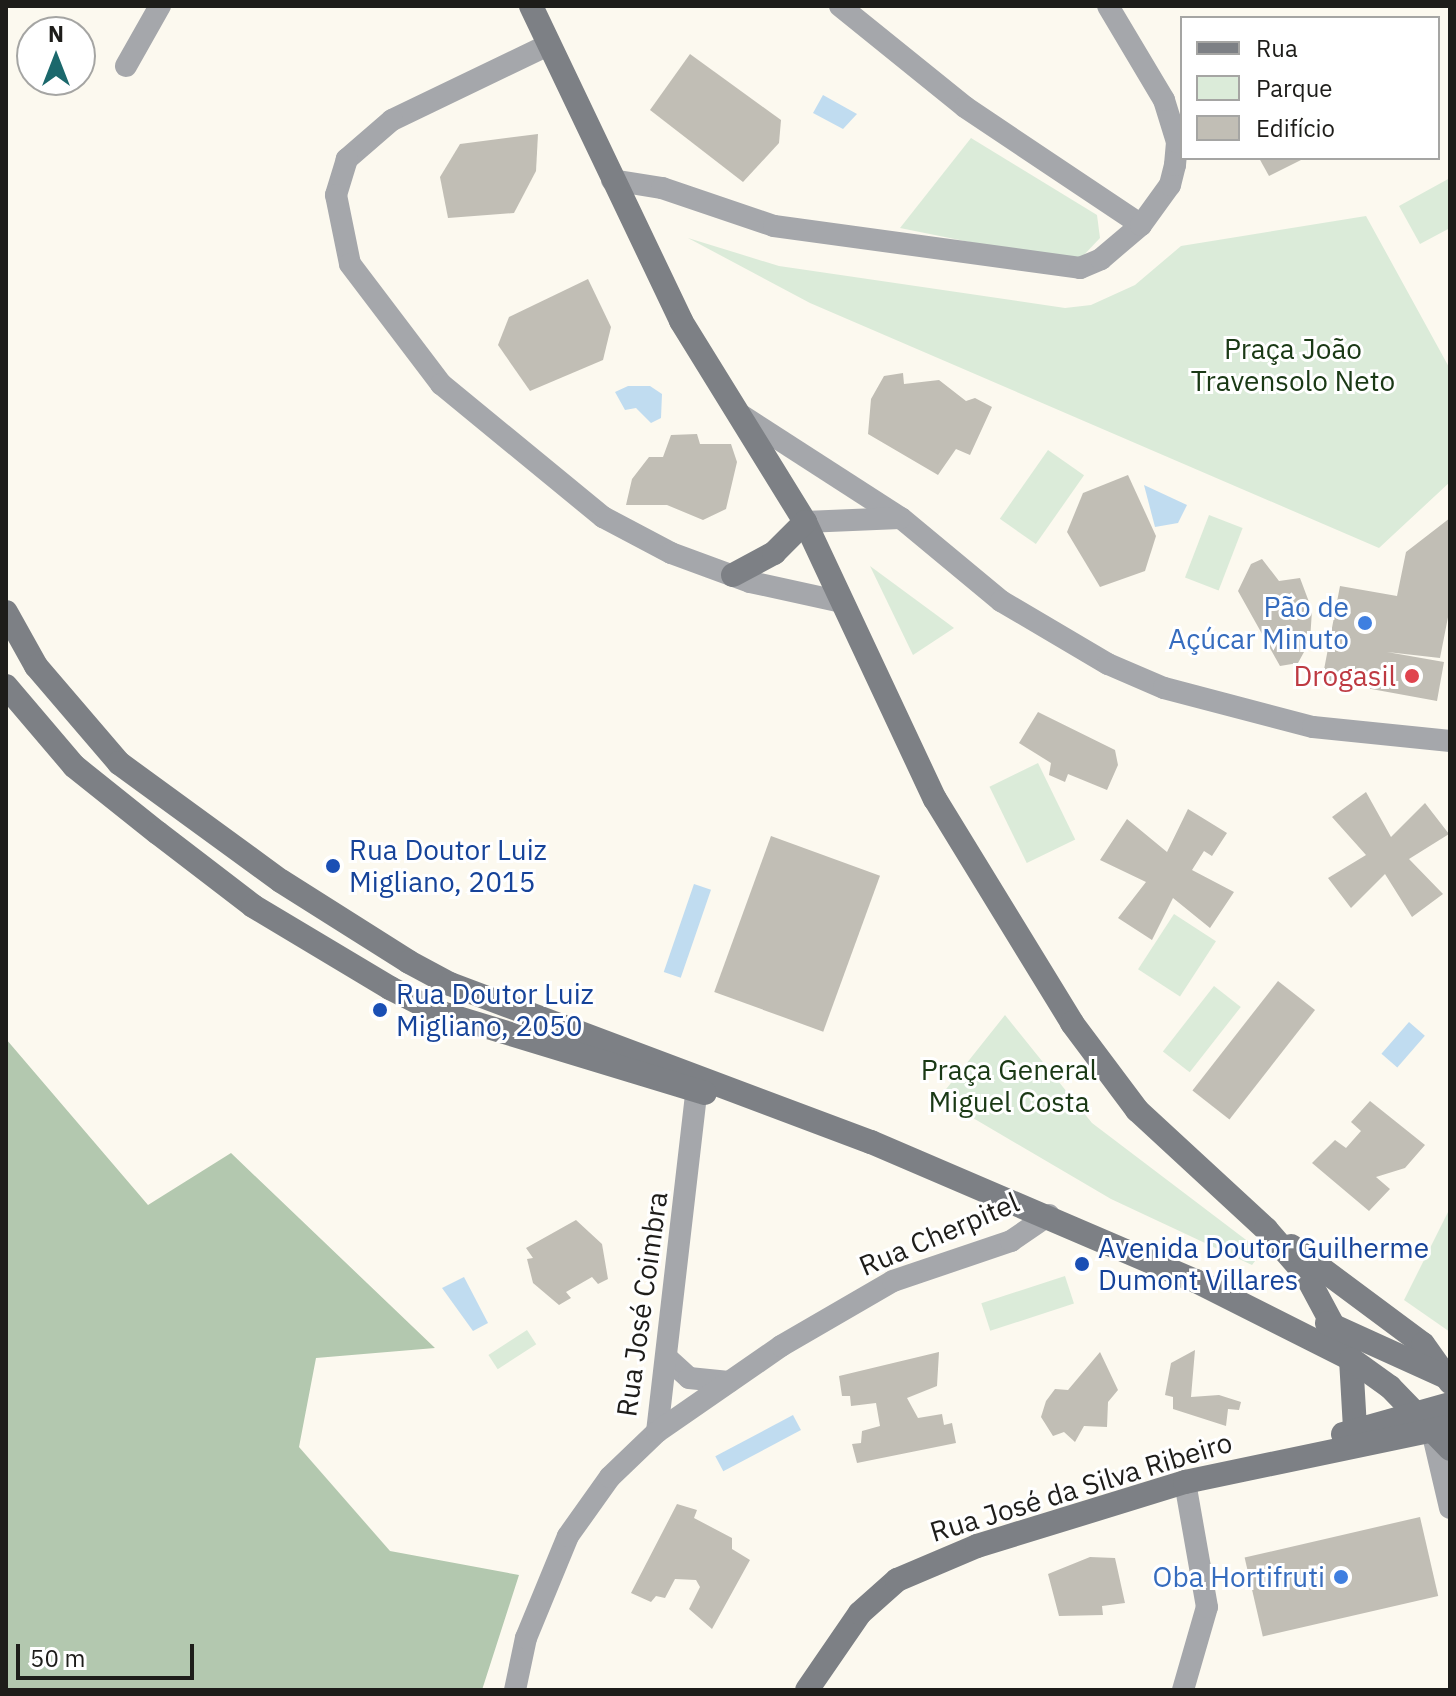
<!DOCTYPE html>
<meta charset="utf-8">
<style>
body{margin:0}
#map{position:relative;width:1456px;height:1696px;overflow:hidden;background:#fcf9ef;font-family:"IBM Plex Sans",sans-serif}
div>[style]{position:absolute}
.green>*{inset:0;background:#dbebd9;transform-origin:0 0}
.forest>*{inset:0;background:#b3c8af}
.water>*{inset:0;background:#c0dcf0;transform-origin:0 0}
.building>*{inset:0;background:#c1beb5;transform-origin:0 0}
.street>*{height:22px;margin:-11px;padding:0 11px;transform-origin:11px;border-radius:11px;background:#a5a7ab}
.secondary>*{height:24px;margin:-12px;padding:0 12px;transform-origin:12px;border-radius:12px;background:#7d8085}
.dots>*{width:22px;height:22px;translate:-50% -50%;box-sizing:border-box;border:4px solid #fff;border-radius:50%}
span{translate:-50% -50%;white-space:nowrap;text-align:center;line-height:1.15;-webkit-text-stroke:6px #fff;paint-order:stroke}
.park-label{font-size:28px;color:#1a3915}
.shop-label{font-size:28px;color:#366cbe}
.right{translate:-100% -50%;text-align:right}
.health-label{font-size:28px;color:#be3a42}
.transit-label{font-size:28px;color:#164399}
.left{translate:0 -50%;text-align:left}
.street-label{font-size:28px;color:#1e1d1a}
.frame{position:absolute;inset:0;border:8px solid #1e1d1a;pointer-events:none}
.legend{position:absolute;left:1180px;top:16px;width:260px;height:144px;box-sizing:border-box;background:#fff;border:2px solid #a5a5a3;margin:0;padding:10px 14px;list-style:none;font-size:24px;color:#1e1d1a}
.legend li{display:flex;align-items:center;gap:16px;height:40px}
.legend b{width:40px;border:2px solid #a5a5a3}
.north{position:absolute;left:16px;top:16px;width:80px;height:80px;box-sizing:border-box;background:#fff;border:2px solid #a5a5a3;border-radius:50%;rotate:0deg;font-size:22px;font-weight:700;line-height:32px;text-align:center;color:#1e1d1a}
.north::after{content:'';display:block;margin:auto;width:28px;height:36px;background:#1b686c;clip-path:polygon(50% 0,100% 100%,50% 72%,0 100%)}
.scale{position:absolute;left:16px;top:1644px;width:178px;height:36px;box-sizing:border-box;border:4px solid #1e1d1a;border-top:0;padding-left:10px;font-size:24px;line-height:28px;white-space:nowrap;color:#1e1d1a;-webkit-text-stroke:6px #fff;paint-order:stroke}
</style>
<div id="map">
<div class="green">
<i style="clip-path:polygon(971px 138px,1097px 215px,1100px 238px,1082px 257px,1039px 256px,900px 228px)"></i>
<i style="clip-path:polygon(1450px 178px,1450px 228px,1420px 244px,1399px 206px)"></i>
<i style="clip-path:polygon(1366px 216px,1450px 369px,1450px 482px,1379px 548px,810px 303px,688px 238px,779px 266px,1065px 308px,1091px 305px,1135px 285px,1181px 246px)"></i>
<i style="left:1048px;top:450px;width:44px;height:84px;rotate:35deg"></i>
<i style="left:1209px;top:515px;width:36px;height:67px;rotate:21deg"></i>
<i style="clip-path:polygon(870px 566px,946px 622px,954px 628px,913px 655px)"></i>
<i style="left:1038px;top:763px;width:85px;height:54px;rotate:64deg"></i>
<i style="left:1174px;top:914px;width:50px;height:66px;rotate:33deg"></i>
<i style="left:1214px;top:986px;width:34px;height:83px;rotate:38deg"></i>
<i style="clip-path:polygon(1005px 1015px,1092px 1123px,1262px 1252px,1252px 1265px,1111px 1199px,939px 1098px)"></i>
<i style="clip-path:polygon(1450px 1208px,1450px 1332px,1404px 1300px)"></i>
<i style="left:1065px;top:1276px;width:29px;height:88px;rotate:72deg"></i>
<i style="left:527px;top:1330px;width:17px;height:46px;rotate:57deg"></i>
</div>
<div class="forest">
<i style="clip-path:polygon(6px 1039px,148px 1205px,231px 1153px,435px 1348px,316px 1358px,299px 1447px,390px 1551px,519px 1575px,482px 1690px,6px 1690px)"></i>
</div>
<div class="water">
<i style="clip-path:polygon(823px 95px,857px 114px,843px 129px,813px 113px)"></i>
<i style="clip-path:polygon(628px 386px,650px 386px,662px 394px,661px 418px,651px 423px,636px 408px,625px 410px,615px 392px)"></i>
<i style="clip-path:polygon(1144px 485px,1187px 505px,1178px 523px,1155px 527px)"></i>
<i style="left:694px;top:884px;width:18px;height:93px;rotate:19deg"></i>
<i style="left:1409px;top:1022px;width:21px;height:42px;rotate:41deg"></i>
<i style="clip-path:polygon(464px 1277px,488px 1323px,473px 1331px,442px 1288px)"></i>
<i style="left:793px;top:1415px;width:17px;height:88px;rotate:62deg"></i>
</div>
<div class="building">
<i style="clip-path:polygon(690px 54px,781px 120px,779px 143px,743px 182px,650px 110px)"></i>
<i style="clip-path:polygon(538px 134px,536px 171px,514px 213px,448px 218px,440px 177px,460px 144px)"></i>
<i style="clip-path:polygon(1259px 158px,1305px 158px,1269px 176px)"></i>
<i style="clip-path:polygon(588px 279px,611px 327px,603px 360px,530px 391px,498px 345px,509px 317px)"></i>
<i style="clip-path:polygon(903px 373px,904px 384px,939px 380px,966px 401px,975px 398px,992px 407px,970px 455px,956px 449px,938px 475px,868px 434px,871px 399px,884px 376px)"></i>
<i style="clip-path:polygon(697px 434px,700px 444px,731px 444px,737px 462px,726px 509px,703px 520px,667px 505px,626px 505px,632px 479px,649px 457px,663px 457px,671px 435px)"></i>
<i style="clip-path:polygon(1128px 475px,1156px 536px,1145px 571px,1100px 587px,1067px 532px,1083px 493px)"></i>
<i style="clip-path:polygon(1450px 518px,1450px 607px,1440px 658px,1387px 652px,1444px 662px,1437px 701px,1322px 680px,1340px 586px,1397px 596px,1406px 552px)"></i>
<i style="clip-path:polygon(1262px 559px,1279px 581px,1300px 578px,1312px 610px,1310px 641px,1298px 663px,1280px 666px,1238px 591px,1251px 564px)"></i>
<i style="clip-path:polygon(1038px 712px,1115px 750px,1118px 765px,1107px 790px,1068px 774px,1065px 782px,1049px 775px,1051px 763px,1019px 743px)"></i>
<i style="clip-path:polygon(1366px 792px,1391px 837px,1425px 803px,1449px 834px,1409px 859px,1443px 894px,1412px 917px,1385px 874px,1351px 908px,1328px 878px,1366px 855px,1332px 817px)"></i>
<i style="clip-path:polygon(1188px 809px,1227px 833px,1212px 856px,1204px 851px,1192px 870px,1234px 892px,1210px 928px,1173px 898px,1152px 940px,1118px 918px,1146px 882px,1100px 860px,1127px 819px,1167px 852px)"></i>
<i style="left:771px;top:836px;width:116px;height:166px;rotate:20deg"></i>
<i style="left:1278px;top:981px;width:47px;height:139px;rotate:38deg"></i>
<i style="clip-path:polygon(1370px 1101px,1425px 1145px,1405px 1168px,1376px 1177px,1390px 1189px,1369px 1211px,1312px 1163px,1335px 1140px,1346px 1148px,1361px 1131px,1351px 1122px)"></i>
<i style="clip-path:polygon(576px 1220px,602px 1244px,608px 1279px,598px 1284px,592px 1277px,566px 1292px,571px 1298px,559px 1305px,533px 1283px,527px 1259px,533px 1258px,526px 1248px)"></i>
<i style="clip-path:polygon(1195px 1350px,1191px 1397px,1219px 1395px,1241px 1402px,1239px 1410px,1228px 1409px,1226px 1426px,1173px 1409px,1173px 1397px,1165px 1395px,1171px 1363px)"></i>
<i style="clip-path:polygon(939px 1352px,937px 1386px,907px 1398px,918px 1418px,942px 1414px,944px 1425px,952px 1423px,956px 1443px,857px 1463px,852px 1444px,861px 1443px,862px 1431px,880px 1426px,876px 1403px,851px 1406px,850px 1396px,842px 1396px,839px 1376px)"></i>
<i style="clip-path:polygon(1100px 1352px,1118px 1390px,1108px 1402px,1107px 1427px,1084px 1426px,1075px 1442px,1064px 1432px,1053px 1436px,1041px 1417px,1046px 1401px,1055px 1389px,1068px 1390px)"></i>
<i style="clip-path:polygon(677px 1504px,697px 1510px,694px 1518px,732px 1538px,732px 1549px,750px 1560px,712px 1629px,689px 1609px,700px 1587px,696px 1580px,675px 1579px,665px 1598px,656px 1596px,651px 1602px,631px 1593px)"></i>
<i style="left:1420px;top:1517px;width:81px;height:180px;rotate:77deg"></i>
<i style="clip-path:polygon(1090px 1557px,1115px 1558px,1125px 1603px,1102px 1606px,1103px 1615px,1059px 1616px,1048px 1574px)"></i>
</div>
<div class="street">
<i style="left:840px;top:6px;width:161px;rotate:38.9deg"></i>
<i style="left:965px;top:107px;width:212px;rotate:33.8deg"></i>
<i style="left:548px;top:45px;width:173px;rotate:154.3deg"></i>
<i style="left:392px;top:120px;width:60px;rotate:139.1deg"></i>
<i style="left:347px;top:159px;width:38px;rotate:107deg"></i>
<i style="left:336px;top:195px;width:70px;rotate:78.5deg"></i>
<i style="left:350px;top:264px;width:151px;rotate:52.8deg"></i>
<i style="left:441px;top:384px;width:210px;rotate:39.4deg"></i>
<i style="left:603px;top:517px;width:77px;rotate:27.9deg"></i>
<i style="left:671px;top:553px;width:84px;rotate:20.2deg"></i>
<i style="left:750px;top:582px;width:94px;rotate:12.3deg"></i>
<i style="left:126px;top:66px;width:69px;rotate:-60.5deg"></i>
<i style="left:612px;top:180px;width:51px;rotate:9.1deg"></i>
<i style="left:662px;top:188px;width:118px;rotate:18.7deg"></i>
<i style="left:774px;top:226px;width:309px;rotate:7.8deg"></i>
<i style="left:1080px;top:268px;width:23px;rotate:-23deg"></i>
<i style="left:1101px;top:259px;width:52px;rotate:-40.4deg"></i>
<i style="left:1141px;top:225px;width:49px;rotate:-54.1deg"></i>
<i style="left:1170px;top:185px;width:21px;rotate:-76deg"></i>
<i style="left:1175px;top:165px;width:23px;rotate:-85deg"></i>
<i style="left:1177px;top:142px;width:44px;rotate:-107.2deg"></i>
<i style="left:1164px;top:100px;width:109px;rotate:-120.8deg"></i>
<i style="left:741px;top:415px;width:190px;rotate:32.8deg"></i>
<i style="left:901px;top:518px;width:130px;rotate:39.7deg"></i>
<i style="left:1001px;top:601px;width:124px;rotate:30.5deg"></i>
<i style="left:1108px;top:664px;width:61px;rotate:23.2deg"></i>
<i style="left:1164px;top:688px;width:154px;rotate:14.7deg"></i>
<i style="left:1313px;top:727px;width:138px;rotate:5.8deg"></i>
<i style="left:805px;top:522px;width:95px;rotate:-2.4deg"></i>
<i style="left:667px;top:1358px;width:30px;rotate:42deg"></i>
<i style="left:689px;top:1378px;width:40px;rotate:5.7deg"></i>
<i style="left:1432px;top:1431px;width:79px;rotate:76.8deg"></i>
<i style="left:657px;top:1432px;width:340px;rotate:-83.4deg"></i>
<i style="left:696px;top:1094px;width:17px;rotate:-36deg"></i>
<i style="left:515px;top:1690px;width:53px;rotate:-78.1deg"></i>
<i style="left:526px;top:1638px;width:110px;rotate:-67.6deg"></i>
<i style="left:568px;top:1536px;width:72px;rotate:-54.6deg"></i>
<i style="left:610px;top:1477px;width:65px;rotate:-43.8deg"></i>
<i style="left:657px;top:1432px;width:151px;rotate:-34.7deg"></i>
<i style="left:781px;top:1346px;width:129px;rotate:-30.1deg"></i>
<i style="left:893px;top:1281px;width:125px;rotate:-18.7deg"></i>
<i style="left:1011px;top:1241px;width:46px;rotate:-34.4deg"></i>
<i style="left:1183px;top:1690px;width:86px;rotate:-73.9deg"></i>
<i style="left:1207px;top:1607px;width:127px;rotate:-100deg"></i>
</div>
<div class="secondary">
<i style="left:531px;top:6px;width:349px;rotate:64.5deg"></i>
<i style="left:681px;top:321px;width:236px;rotate:58.3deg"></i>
<i style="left:805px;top:522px;width:306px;rotate:64.9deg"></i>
<i style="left:935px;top:799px;width:263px;rotate:58.5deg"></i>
<i style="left:1072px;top:1023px;width:109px;rotate:53.2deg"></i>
<i style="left:1137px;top:1110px;width:176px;rotate:42.7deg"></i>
<i style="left:1266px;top:1229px;width:61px;rotate:49deg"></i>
<i style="left:1306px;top:1275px;width:95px;rotate:61.8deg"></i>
<i style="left:1351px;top:1359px;width:70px;rotate:86.7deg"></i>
<i style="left:733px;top:575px;width:47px;rotate:-28.2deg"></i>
<i style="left:774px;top:553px;width:44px;rotate:-45deg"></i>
<i style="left:6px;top:612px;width:62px;rotate:60.9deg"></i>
<i style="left:36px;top:666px;width:128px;rotate:49.4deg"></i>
<i style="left:119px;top:763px;width:200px;rotate:36.1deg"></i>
<i style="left:281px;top:881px;width:151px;rotate:32.3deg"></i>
<i style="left:409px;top:962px;width:47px;rotate:28.2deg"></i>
<i style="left:450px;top:984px;width:450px;rotate:20.6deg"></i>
<i style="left:871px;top:1142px;width:353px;rotate:23.2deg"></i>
<i style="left:1196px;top:1281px;width:174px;rotate:26.7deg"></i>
<i style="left:1351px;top:1359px;width:48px;rotate:35.7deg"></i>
<i style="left:1390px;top:1387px;width:86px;rotate:45.9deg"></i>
<i style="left:6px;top:686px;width:105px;rotate:49.6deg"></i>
<i style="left:74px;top:766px;width:107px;rotate:38.6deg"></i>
<i style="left:158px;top:833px;width:120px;rotate:37.5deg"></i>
<i style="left:253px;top:906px;width:160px;rotate:30.9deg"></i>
<i style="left:390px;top:988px;width:51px;rotate:27.1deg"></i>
<i style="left:435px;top:1011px;width:282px;rotate:16.9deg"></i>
<i style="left:1291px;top:1246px;width:164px;rotate:36.6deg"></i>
<i style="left:1423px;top:1344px;width:47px;rotate:54.6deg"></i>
<i style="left:1327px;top:1323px;width:131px;rotate:24.4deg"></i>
<i style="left:1343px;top:1434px;width:111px;rotate:-15.7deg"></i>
<i style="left:807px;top:1690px;width:93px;rotate:-55.5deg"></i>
<i style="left:860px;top:1613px;width:50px;rotate:-41.7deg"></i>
<i style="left:897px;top:1580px;width:87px;rotate:-23deg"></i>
<i style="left:977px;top:1546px;width:218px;rotate:-17.1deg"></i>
<i style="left:1185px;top:1482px;width:265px;rotate:-11.8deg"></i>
</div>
<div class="dots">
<i style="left:1365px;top:623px;background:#3f7fe0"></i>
<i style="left:1412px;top:676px;background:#e0444e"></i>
<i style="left:333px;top:866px;background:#1a4fb4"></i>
<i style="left:380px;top:1010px;background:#1a4fb4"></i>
<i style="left:1082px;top:1264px;background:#1a4fb4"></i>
<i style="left:1341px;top:1577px;background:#3f7fe0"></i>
</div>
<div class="park-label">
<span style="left:1293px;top:365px">Praça João<br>Travensolo Neto</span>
<span style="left:1009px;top:1086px">Praça General<br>Miguel Costa</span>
</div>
<div class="shop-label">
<span class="right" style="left:1349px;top:623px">Pão de<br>Açúcar Minuto</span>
<span class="right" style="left:1325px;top:1577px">Oba Hortifruti</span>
</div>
<div class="health-label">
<span class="right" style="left:1396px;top:676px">Drogasil</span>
</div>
<div class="transit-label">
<span class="left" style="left:349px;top:866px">Rua Doutor Luiz<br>Migliano, 2015</span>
<span class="left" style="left:396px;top:1010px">Rua Doutor Luiz<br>Migliano, 2050</span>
<span class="left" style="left:1098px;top:1264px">Avenida Doutor Guilherme<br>Dumont Villares</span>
</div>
<div class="street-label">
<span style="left:939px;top:1234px;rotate:-23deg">Rua Cherpitel</span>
<span style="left:642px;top:1304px;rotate:-82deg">Rua José Coimbra</span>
<span style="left:1081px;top:1487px;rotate:-17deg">Rua José da Silva Ribeiro</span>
</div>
<div class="frame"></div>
<ul class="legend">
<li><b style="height:10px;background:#7d8085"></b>Rua</li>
<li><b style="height:22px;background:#dbebd9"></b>Parque</li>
<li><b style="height:22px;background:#c1beb5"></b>Edifício</li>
</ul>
<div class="north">N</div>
<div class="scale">50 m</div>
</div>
